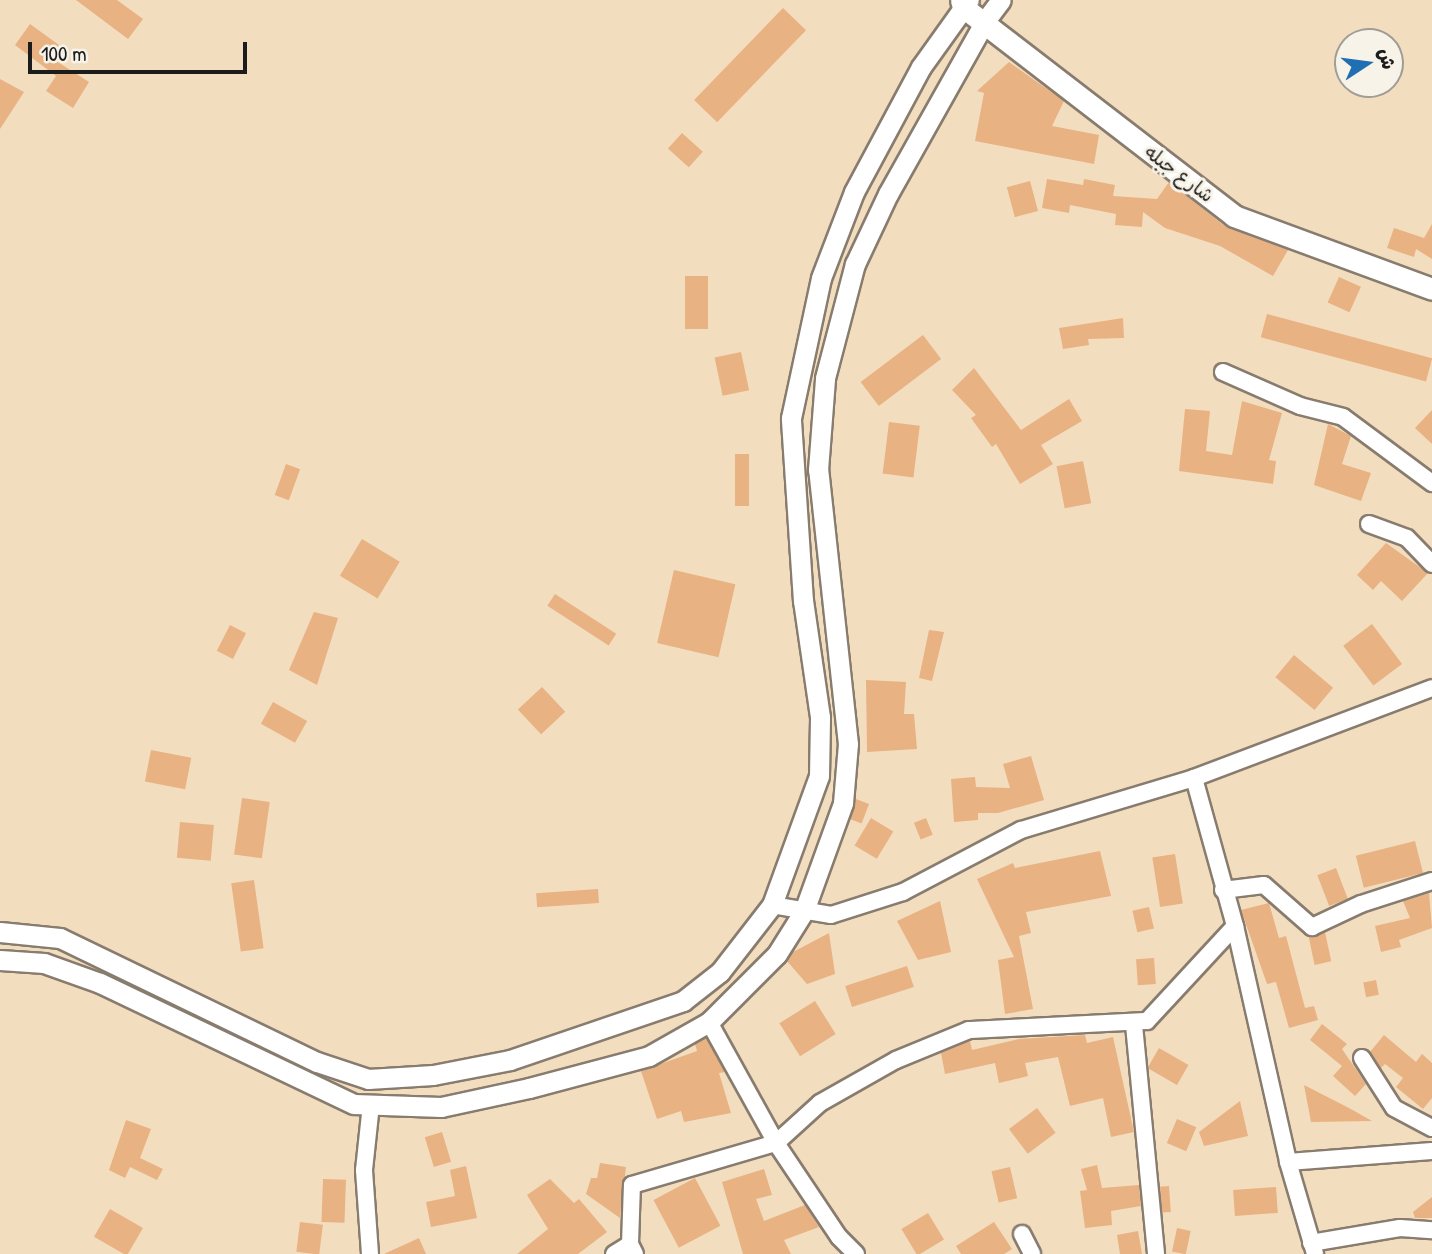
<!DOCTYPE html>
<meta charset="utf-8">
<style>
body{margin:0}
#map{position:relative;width:1432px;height:1254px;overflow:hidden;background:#f3ddbf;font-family:"Patrick Hand","Playpen Sans Arabic",sans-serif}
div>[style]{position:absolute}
.building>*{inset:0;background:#e8b283;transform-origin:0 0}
.roads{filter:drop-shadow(2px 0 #887c6e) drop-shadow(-2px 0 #887c6e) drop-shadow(0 2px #887c6e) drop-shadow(0 -2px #887c6e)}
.minor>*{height:16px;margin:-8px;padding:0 8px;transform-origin:8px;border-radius:8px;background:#fff}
.tertiary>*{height:19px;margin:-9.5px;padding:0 9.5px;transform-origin:9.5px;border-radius:9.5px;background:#fff}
.secondary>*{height:21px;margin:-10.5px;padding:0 10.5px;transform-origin:10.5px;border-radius:10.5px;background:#fff}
span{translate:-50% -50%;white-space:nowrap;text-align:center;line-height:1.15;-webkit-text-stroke:6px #f7f3e8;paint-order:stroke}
.street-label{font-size:19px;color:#1c1c1c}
.north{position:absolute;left:1334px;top:28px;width:70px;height:70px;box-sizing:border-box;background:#f7f3e8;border:2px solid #9f9d96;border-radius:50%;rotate:77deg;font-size:19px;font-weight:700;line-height:28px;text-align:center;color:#1c1c1c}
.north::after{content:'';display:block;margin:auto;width:24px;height:32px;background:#1f6fb2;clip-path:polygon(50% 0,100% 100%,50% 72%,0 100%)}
.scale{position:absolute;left:28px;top:42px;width:219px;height:32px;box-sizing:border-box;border:4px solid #1c1c1c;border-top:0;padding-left:9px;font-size:21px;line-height:24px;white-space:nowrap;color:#1c1c1c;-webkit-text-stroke:5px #f7f3e8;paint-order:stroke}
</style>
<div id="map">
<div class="building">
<i style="clip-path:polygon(76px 0,117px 0,143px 19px,128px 39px)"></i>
<i style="left:783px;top:8px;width:32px;height:128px;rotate:44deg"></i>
<i style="clip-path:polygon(30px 24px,59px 45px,50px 57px,89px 82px,73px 108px,46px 91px,56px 76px,15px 45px)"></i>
<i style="clip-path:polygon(1009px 62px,1064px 101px,1052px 126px,1099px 135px,1094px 164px,975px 141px,984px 93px,977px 91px)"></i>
<i style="clip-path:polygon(0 79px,24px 92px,0 129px)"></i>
<i style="left:682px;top:133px;width:28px;height:21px;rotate:42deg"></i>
<i style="clip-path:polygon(1047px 179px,1083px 185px,1084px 179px,1115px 185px,1113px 196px,1157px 199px,1169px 182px,1226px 227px,1288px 250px,1273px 276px,1220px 246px,1165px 228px,1143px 212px,1142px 227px,1115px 225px,1116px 214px,1070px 205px,1069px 213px,1042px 208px)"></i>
<i style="left:1030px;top:181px;width:31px;height:24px;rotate:75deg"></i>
<i style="clip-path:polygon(1432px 224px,1432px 259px,1416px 249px,1414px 257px,1387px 248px,1394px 228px,1424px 238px)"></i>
<i style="left:685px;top:276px;width:23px;height:53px"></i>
<i style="left:1339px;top:277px;width:24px;height:28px;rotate:24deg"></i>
<i style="left:1267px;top:314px;width:171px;height:24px;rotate:15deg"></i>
<i style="clip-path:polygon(1123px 318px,1124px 338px,1088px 339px,1089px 345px,1063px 349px,1059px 328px)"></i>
<i style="left:923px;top:335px;width:30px;height:78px;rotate:53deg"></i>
<i style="left:741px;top:352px;width:39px;height:27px;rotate:78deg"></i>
<i style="clip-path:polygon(974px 368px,1021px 430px,1069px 399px,1082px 421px,1041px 445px,1053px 464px,1020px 484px,996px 444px,992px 447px,971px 418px,976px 415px,952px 390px)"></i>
<i style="clip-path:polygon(1242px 401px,1282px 413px,1269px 460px,1276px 461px,1273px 484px,1179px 471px,1185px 409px,1210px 411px,1206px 451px,1232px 455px)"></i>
<i style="clip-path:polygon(1432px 410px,1432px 444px,1415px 428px)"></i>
<i style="left:889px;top:422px;width:31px;height:52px;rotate:7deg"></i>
<i style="clip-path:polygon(1328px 424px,1351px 436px,1342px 464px,1371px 473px,1361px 501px,1314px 485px)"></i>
<i style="left:735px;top:454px;width:14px;height:52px"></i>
<i style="left:1083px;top:461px;width:43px;height:27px;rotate:79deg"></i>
<i style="left:286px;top:464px;width:15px;height:33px;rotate:20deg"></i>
<i style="left:362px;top:539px;width:44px;height:43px;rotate:31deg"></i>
<i style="clip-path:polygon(1386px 543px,1428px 573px,1402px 601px,1381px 581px,1373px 590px,1357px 575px)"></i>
<i style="left:674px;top:570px;width:63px;height:75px;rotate:13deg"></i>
<i style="left:555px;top:594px;width:73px;height:14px;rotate:33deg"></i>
<i style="clip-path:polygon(314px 612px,338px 618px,317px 685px,289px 670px)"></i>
<i style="left:1372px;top:624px;width:50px;height:36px;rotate:53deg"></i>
<i style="left:230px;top:625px;width:18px;height:29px;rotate:27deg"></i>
<i style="clip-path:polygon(929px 630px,944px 632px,932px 681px,919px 678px)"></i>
<i style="left:1294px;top:655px;width:51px;height:29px;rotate:40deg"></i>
<i style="clip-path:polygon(866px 680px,906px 682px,904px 714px,914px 714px,917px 749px,867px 752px)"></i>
<i style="left:542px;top:687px;width:34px;height:33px;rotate:47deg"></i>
<i style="left:273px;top:702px;width:39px;height:25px;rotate:29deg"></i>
<i style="left:151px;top:750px;width:41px;height:32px;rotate:11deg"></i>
<i style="clip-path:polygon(1031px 756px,1044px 800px,998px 813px,978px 813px,978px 820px,954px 822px,951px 779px,975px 777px,976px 787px,1010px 788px,1003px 764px)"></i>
<i style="left:242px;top:798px;width:28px;height:57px;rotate:8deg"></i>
<i style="left:856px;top:799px;width:14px;height:21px;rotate:21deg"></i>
<i style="left:871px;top:818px;width:26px;height:32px;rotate:31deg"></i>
<i style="left:926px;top:818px;width:18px;height:13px;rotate:68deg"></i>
<i style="left:180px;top:822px;width:34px;height:36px;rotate:5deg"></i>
<i style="left:1415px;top:841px;width:33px;height:61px;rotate:76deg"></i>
<i style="clip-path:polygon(1100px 851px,1111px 896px,1026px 912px,1031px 933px,1019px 936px,1033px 1009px,1005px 1014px,998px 960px,1014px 957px,977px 879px,1013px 863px,1015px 868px)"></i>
<i style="left:1175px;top:854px;width:50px;height:23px;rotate:81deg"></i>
<i style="left:1336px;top:868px;width:33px;height:20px;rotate:69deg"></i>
<i style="left:254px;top:880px;width:69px;height:23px;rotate:82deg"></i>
<i style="left:598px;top:889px;width:14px;height:62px;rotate:86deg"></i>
<i style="clip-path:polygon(1429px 893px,1432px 928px,1399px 940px,1401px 947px,1381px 952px,1375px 926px,1410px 918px,1403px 901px)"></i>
<i style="clip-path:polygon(940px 901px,951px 952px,918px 960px,897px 921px)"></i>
<i style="clip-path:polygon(1269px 903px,1279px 938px,1286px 936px,1305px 1008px,1314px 1006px,1318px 1020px,1289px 1028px,1276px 982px,1267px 984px,1241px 910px)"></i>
<i style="left:1149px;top:907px;width:22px;height:17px;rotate:77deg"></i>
<i style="left:1325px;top:932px;width:30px;height:17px;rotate:78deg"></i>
<i style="clip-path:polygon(829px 933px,835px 974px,807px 984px,787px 961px,793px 952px)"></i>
<i style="left:1154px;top:958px;width:26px;height:18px;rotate:86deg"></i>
<i style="left:907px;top:966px;width:22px;height:65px;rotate:72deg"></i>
<i style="left:1376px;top:980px;width:15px;height:13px;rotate:79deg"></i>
<i style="left:815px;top:1001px;width:39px;height:42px;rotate:58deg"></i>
<i style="clip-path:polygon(1322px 1024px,1347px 1044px,1342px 1049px,1366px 1084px,1355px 1096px,1333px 1076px,1342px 1066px,1310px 1040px)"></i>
<i style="clip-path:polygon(1085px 1035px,1087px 1043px,1113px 1037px,1134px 1132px,1111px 1137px,1103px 1098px,1070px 1106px,1058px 1057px,1025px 1063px,1028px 1076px,999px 1083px,995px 1063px,945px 1074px,941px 1053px,970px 1041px,972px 1050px,1019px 1039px)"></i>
<i style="clip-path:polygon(1384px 1035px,1416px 1062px,1422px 1054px,1432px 1063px,1432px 1098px,1423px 1109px,1396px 1087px,1403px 1078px,1385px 1064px,1381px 1068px,1370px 1052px)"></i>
<i style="clip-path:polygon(706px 1038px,725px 1072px,719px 1073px,731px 1113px,684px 1122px,681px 1111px,657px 1119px,641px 1071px,697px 1051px,695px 1044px)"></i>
<i style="left:1159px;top:1048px;width:34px;height:23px;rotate:30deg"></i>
<i style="clip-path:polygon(1304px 1085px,1349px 1108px,1372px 1121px,1311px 1122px)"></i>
<i style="clip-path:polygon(1240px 1101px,1248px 1136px,1204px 1146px,1199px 1132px)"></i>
<i style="left:1037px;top:1108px;width:31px;height:35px;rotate:53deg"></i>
<i style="left:1177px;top:1119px;width:21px;height:26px;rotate:23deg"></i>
<i style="clip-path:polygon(126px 1120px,151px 1129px,140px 1158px,163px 1169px,157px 1180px,130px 1167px,125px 1178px,109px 1170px)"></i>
<i style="left:442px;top:1132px;width:31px;height:18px;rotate:73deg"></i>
<i style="clip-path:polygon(600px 1163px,626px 1167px,620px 1218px,586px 1194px,591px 1178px,597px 1178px)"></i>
<i style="clip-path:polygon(1097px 1165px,1102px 1188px,1139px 1185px,1141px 1206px,1111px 1211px,1112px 1225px,1085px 1228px,1080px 1191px,1087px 1190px,1081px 1169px)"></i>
<i style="clip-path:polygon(466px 1166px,477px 1218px,431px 1227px,426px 1202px,455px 1196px,450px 1170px)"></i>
<i style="left:1010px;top:1167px;width:32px;height:19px;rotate:77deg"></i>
<i style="clip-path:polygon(764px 1169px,772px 1195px,756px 1199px,764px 1221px,805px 1205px,819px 1227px,784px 1240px,791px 1254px,743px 1254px,722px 1182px)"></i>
<i style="left:695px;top:1178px;width:54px;height:47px;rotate:62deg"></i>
<i style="left:323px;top:1179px;width:23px;height:43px;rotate:2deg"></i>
<i style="clip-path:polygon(550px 1179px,574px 1203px,579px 1199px,607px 1232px,578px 1254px,517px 1254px,548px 1229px,527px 1195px)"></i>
<i style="left:1169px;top:1186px;width:26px;height:9px;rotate:86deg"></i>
<i style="left:1276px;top:1187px;width:26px;height:43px;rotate:86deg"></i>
<i style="clip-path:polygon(1432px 1197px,1432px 1218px,1415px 1218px,1413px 1212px)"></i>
<i style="left:110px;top:1209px;width:38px;height:32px;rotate:30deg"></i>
<i style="left:928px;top:1213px;width:31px;height:31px;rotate:59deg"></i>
<i style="left:300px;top:1222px;width:23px;height:30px;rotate:7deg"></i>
<i style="clip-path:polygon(994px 1222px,1012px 1249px,1004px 1254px,961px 1254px,956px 1246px)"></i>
<i style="left:1177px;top:1228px;width:14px;height:24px;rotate:12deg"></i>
<i style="clip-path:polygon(1138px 1231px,1142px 1254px,1120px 1254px,1117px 1235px)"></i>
<i style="clip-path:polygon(419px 1238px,426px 1254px,384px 1254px)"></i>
</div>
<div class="roads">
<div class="minor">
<i style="left:1223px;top:372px;width:84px;rotate:23.8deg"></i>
<i style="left:1300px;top:406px;width:44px;rotate:14.3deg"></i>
<i style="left:1343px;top:417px;width:111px;rotate:36.6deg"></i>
<i style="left:1369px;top:524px;width:40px;rotate:20.2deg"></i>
<i style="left:1407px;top:538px;width:36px;rotate:46deg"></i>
<i style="left:1194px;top:778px;width:154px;rotate:74.5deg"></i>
<i style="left:1235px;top:926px;width:242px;rotate:77.3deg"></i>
<i style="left:1288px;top:1162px;width:96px;rotate:73.6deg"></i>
<i style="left:1223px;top:890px;width:41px;rotate:-7deg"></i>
<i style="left:1264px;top:885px;width:64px;rotate:41.2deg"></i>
<i style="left:1312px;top:927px;width:54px;rotate:-25.1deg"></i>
<i style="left:1361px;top:904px;width:75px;rotate:-17.9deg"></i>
<i style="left:772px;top:905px;width:60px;rotate:9.6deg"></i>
<i style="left:831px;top:915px;width:76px;rotate:-17.7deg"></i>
<i style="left:903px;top:892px;width:133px;rotate:-27.7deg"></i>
<i style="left:1021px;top:830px;width:181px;rotate:-16.7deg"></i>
<i style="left:1194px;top:778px;width:254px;rotate:-20.7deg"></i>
<i style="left:709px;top:1022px;width:138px;rotate:61deg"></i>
<i style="left:776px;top:1143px;width:113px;rotate:56.2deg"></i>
<i style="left:839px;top:1237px;width:24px;rotate:45deg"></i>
<i style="left:1134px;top:1025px;width:230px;rotate:84.5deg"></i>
<i style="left:1362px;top:1058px;width:59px;rotate:57.4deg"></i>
<i style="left:1394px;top:1108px;width:43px;rotate:27.8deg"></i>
<i style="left:1288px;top:1162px;width:144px;rotate:-4.4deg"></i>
<i style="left:1022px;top:1234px;width:22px;rotate:63deg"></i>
<i style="left:1311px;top:1243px;width:90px;rotate:-9.6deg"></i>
<i style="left:1400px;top:1228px;width:32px;rotate:4deg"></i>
<i style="left:370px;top:1254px;width:84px;rotate:-94.1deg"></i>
<i style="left:364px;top:1170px;width:66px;rotate:-83.9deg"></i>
<i style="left:614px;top:1254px;width:19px;rotate:-32deg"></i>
<i style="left:635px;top:1254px;width:11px;rotate:-117deg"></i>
<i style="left:630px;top:1244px;width:59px;rotate:-88.1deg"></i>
<i style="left:632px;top:1185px;width:150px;rotate:-16.3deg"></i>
<i style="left:776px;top:1143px;width:59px;rotate:-42.3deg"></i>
<i style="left:820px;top:1103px;width:87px;rotate:-29.5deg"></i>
<i style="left:896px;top:1060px;width:79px;rotate:-22.3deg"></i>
<i style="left:969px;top:1030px;width:178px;rotate:-2.9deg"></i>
<i style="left:1147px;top:1021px;width:129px;rotate:-47.2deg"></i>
</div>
<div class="tertiary">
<i style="left:0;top:932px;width:60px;rotate:5.7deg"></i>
<i style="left:60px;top:938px;width:285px;rotate:25.8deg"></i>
<i style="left:317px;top:1062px;width:54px;rotate:18.4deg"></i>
<i style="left:368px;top:1079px;width:65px;rotate:-3.5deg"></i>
<i style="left:433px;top:1075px;width:78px;rotate:-11deg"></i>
<i style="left:510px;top:1060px;width:183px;rotate:-18.8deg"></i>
<i style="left:683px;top:1001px;width:47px;rotate:-38.1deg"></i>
<i style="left:720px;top:972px;width:85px;rotate:-52.2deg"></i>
<i style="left:772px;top:905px;width:137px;rotate:-70deg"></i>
<i style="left:819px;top:776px;width:59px;rotate:-89deg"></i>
<i style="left:820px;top:717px;width:117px;rotate:-98.3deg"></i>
<i style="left:803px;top:601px;width:183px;rotate:-93.8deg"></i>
<i style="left:791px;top:418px;width:143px;rotate:-77.9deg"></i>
<i style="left:821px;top:278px;width:92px;rotate:-69deg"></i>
<i style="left:854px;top:192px;width:142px;rotate:-61.8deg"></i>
<i style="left:921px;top:67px;width:82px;rotate:-54.4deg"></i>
<i style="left:0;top:960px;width:44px;rotate:3.9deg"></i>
<i style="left:44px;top:963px;width:59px;rotate:19.7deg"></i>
<i style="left:100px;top:983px;width:281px;rotate:25.5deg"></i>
<i style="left:354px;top:1104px;width:87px;rotate:2deg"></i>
<i style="left:441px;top:1107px;width:90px;rotate:-12.2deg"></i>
<i style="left:529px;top:1088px;width:124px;rotate:-14.9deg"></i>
<i style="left:649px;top:1056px;width:69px;rotate:-29.5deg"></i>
<i style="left:709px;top:1022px;width:96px;rotate:-45deg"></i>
<i style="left:777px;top:954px;width:51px;rotate:-57.9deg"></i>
<i style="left:804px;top:911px;width:115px;rotate:-70.1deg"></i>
<i style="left:843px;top:803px;width:59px;rotate:-85.2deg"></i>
<i style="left:848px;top:744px;width:276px;rotate:-96.2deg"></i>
<i style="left:818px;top:470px;width:92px;rotate:-85.6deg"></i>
<i style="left:825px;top:378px;width:118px;rotate:-75.3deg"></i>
<i style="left:855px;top:264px;width:77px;rotate:-64.8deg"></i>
<i style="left:888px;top:194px;width:198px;rotate:-60.7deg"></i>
<i style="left:985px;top:21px;width:26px;rotate:-53deg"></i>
</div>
<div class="secondary">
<i style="left:961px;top:0;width:7px;rotate:74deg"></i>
<i style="left:963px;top:7px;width:342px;rotate:37.6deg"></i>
<i style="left:1234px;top:216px;width:211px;rotate:20.2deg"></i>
</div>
</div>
<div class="street-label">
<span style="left:1179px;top:174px;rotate:37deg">شارع جبله</span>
</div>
<div class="north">ش</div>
<div class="scale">100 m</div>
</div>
